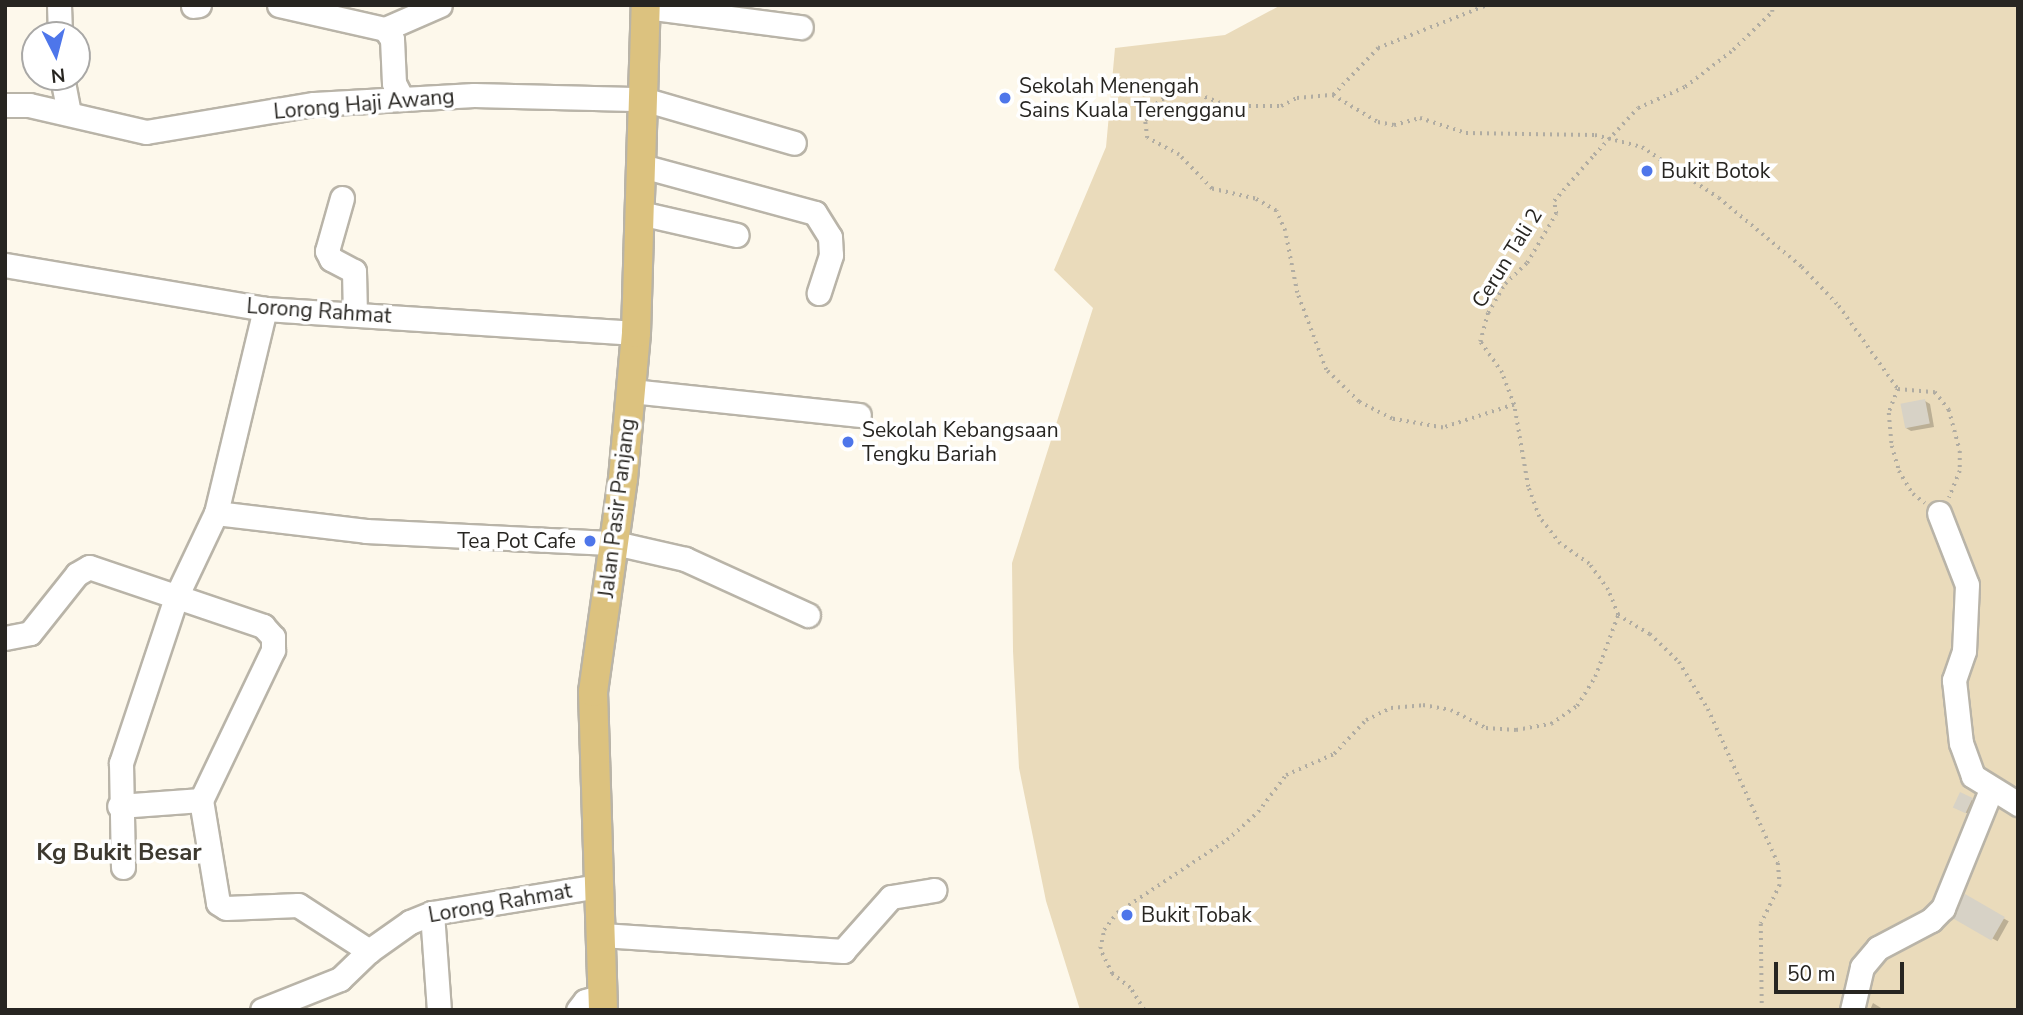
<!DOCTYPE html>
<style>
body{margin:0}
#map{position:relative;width:2023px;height:1015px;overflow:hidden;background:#fdf8eb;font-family:"Nunito Sans",sans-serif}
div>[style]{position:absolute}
.green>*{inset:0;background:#eadbbb}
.shadow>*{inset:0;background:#0003;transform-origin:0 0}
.building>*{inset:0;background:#d7d2c6;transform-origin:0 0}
.path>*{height:3.5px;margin-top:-1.75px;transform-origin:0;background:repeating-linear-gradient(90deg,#b0aca2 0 2px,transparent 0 7px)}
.roads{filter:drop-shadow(2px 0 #b9b4a8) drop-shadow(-2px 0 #b9b4a8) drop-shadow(0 2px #b9b4a8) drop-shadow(0 -2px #b9b4a8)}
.minor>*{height:23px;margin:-11.5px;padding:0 11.5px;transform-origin:11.5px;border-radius:11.5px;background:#fff}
.major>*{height:28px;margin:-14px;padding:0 14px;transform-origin:14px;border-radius:14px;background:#dcc27f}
.dots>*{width:19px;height:19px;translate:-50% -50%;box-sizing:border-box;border:4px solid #fff;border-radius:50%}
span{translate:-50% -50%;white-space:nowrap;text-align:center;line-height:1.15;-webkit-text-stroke:7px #fff;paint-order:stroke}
.poi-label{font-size:21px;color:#272521}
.left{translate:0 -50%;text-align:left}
.right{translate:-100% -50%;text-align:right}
.street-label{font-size:21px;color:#272521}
.quarter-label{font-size:24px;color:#3d392f;font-weight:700}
.frame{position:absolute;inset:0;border:7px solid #272521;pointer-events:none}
.north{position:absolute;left:21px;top:21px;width:70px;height:70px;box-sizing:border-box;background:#fff;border:2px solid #a9a8a6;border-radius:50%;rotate:174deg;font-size:19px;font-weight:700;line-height:28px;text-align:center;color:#272521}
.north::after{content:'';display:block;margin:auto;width:24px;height:32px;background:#4e76ea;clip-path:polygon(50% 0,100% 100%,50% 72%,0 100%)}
.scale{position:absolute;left:1774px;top:962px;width:130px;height:32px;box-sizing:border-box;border:4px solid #272521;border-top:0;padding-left:9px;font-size:21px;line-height:24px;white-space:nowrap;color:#272521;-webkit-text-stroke:5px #fff;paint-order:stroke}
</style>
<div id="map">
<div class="green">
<i style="clip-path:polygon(1281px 5px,2018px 5px,2018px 1010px,1080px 1010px,1046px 901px,1019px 768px,1013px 651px,1012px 563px,1093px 308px,1054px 270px,1106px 147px,1115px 48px,1225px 35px)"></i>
</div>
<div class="shadow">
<i style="clip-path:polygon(1925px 401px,1930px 404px,1934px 427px,1911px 431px,1906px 428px)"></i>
<i style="left:1961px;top:795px;width:14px;height:14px;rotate:25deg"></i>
<i style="left:1965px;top:897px;width:50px;height:23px;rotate:29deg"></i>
<i style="clip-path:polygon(1873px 1003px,1881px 1008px,1884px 1010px,1870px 1010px)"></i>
</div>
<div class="building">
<i style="left:1925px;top:399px;width:25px;height:25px;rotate:79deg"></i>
<i style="left:1960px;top:792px;width:14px;height:17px;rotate:25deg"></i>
<i style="left:1965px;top:894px;width:46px;height:27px;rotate:30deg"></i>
</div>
<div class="path">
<i style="left:1333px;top:95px;width:65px;rotate:-46.2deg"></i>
<i style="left:1378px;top:48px;width:117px;rotate:-21.5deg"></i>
<i style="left:1898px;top:389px;width:37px;rotate:5deg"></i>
<i style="left:1935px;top:392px;width:23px;rotate:52deg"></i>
<i style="left:1949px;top:410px;width:42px;rotate:75deg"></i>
<i style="left:1960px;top:451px;width:20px;rotate:90deg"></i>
<i style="left:1960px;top:471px;width:29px;rotate:112deg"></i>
<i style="left:1514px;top:405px;width:75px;rotate:162.1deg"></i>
<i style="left:1443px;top:428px;width:52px;rotate:-170deg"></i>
<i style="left:1392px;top:419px;width:37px;rotate:-153deg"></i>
<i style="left:1359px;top:402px;width:46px;rotate:-135.9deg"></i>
<i style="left:1326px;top:370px;width:82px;rotate:-110.6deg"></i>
<i style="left:1297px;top:293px;width:63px;rotate:-101deg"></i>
<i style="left:1285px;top:231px;width:22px;rotate:-114deg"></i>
<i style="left:1276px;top:211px;width:24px;rotate:-150deg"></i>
<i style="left:1255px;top:199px;width:44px;rotate:-166.9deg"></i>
<i style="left:1212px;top:189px;width:47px;rotate:-134.1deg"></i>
<i style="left:1179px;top:155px;width:36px;rotate:-152deg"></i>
<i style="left:1147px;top:138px;width:17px;rotate:-97deg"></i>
<i style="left:1145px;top:121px;width:20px;rotate:-57deg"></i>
<i style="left:1156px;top:104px;width:19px;rotate:-36deg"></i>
<i style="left:1171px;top:93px;width:21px;rotate:-3deg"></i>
<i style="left:1192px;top:92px;width:39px;rotate:21deg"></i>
<i style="left:1228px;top:106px;width:53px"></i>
<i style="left:1281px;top:106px;width:18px;rotate:-27deg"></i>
<i style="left:1297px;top:98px;width:36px;rotate:-5deg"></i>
<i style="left:1333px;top:95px;width:52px;rotate:31deg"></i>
<i style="left:1378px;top:122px;width:16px;rotate:11deg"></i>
<i style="left:1394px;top:125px;width:27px;rotate:-15deg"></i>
<i style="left:1420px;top:118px;width:48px;rotate:18.1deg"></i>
<i style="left:1466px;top:133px;width:129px;rotate:0.9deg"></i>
<i style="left:1595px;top:135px;width:49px;rotate:14.3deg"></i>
<i style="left:1642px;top:147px;width:92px;rotate:33.5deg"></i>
<i style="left:1719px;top:198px;width:108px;rotate:39.7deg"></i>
<i style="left:1802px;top:267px;width:54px;rotate:46.5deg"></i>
<i style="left:1839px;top:306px;width:102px;rotate:54.6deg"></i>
<i style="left:1898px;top:389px;width:26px;rotate:111deg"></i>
<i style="left:1889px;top:413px;width:33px;rotate:85deg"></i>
<i style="left:1892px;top:446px;width:26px;rotate:74deg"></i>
<i style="left:1899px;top:471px;width:27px;rotate:59deg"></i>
<i style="left:1913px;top:494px;width:15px;rotate:37deg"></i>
<i style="left:1618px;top:615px;width:37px;rotate:31deg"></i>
<i style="left:1650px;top:634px;width:40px;rotate:44deg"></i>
<i style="left:1679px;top:662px;width:55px;rotate:58.3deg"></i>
<i style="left:1708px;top:709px;width:169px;rotate:65.6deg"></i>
<i style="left:1778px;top:863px;width:22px;rotate:85deg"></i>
<i style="left:1780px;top:885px;width:43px;rotate:116deg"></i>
<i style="left:1761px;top:924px;width:86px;rotate:89.3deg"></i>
<i style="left:1144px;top:1010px;width:26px;rotate:-122deg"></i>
<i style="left:1130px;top:988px;width:23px;rotate:-142deg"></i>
<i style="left:1112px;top:974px;width:28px;rotate:-116deg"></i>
<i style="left:1100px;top:949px;width:19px;rotate:-78deg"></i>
<i style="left:1104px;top:930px;width:21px;rotate:-53deg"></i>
<i style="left:1117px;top:913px;width:132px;rotate:-33.6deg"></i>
<i style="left:1227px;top:840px;width:42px;rotate:-42.1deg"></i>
<i style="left:1258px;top:812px;width:46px;rotate:-52.9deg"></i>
<i style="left:1286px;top:775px;width:52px;rotate:-23.6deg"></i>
<i style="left:1334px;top:754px;width:47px;rotate:-46.7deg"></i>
<i style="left:1366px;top:720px;width:28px;rotate:-26deg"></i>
<i style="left:1391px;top:708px;width:32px;rotate:-5deg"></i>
<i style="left:1423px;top:705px;width:28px;rotate:10deg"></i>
<i style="left:1451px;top:710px;width:39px;rotate:27deg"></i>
<i style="left:1486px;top:728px;width:30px;rotate:4deg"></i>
<i style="left:1516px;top:730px;width:36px;rotate:-10deg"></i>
<i style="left:1551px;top:724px;width:32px;rotate:-35deg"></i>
<i style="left:1577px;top:706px;width:34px;rotate:-58deg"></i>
<i style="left:1595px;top:677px;width:66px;rotate:-69.6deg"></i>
<i style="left:1618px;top:615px;width:27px;rotate:-112deg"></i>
<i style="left:1608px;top:590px;width:32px;rotate:-126deg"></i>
<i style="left:1589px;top:564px;width:35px;rotate:-145deg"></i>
<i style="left:1560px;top:544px;width:34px;rotate:-128deg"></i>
<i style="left:1539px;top:517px;width:32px;rotate:-110deg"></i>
<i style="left:1528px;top:487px;width:83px;rotate:-99.7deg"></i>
<i style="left:1514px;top:405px;width:34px;rotate:-111deg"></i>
<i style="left:1502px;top:373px;width:38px;rotate:-125deg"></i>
<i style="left:1480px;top:342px;width:30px;rotate:-75deg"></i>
<i style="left:1488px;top:313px;width:34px;rotate:-60deg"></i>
<i style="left:1505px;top:284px;width:30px;rotate:-44deg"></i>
<i style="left:1527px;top:263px;width:57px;rotate:-59.4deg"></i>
<i style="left:1556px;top:214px;width:13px;rotate:-99deg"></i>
<i style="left:1554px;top:201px;width:61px;rotate:-49deg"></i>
<i style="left:1594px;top:155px;width:64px;rotate:-46.9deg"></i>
<i style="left:1638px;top:108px;width:51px;rotate:-24.1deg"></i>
<i style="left:1685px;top:87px;width:61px;rotate:-37.6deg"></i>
<i style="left:1733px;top:50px;width:54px;rotate:-44.3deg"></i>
<i style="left:1772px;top:12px;width:7px;rotate:-90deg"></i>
</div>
<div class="roads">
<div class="minor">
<i style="left:59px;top:5px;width:30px;rotate:88deg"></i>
<i style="left:279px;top:5px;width:109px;rotate:12.8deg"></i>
<i style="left:385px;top:29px;width:12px;rotate:55deg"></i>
<i style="left:392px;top:39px;width:44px;rotate:87.4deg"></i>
<i style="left:394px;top:83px;width:18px;rotate:63deg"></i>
<i style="left:193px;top:6px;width:6px;rotate:-9deg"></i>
<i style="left:646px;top:7px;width:156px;rotate:7.4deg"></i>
<i style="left:385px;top:29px;width:60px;rotate:-23.6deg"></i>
<i style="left:62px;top:77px;width:37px;rotate:79deg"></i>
<i style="left:5px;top:105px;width:24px"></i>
<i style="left:29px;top:105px;width:120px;rotate:13deg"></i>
<i style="left:146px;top:132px;width:170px;rotate:-9.5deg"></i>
<i style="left:314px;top:104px;width:160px;rotate:-3.2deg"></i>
<i style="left:474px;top:95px;width:169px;rotate:1.4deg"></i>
<i style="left:643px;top:99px;width:157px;rotate:16.2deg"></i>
<i style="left:642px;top:166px;width:179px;rotate:15.2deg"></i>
<i style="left:815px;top:213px;width:28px;rotate:58deg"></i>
<i style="left:830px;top:237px;width:18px;rotate:87deg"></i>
<i style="left:831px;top:255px;width:40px;rotate:108deg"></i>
<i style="left:342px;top:198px;width:55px;rotate:105.8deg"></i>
<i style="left:327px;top:251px;width:9px;rotate:63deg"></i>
<i style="left:331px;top:259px;width:26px;rotate:28deg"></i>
<i style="left:354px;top:271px;width:43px;rotate:88.7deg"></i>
<i style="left:640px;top:213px;width:99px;rotate:12.8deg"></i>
<i style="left:5px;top:265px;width:264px;rotate:9.6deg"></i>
<i style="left:265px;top:309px;width:372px;rotate:3.7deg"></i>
<i style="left:631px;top:391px;width:229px;rotate:6deg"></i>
<i style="left:216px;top:513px;width:151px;rotate:6.8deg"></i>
<i style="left:366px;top:531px;width:249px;rotate:2.8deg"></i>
<i style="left:615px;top:543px;width:72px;rotate:12.9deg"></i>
<i style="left:685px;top:559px;width:135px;rotate:24.5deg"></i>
<i style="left:1939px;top:513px;width:77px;rotate:68.7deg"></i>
<i style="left:1967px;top:585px;width:66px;rotate:92.6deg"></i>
<i style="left:1964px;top:651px;width:31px;rotate:109deg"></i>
<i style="left:1954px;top:680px;width:63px;rotate:83.7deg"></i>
<i style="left:1961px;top:743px;width:35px;rotate:70deg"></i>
<i style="left:1973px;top:776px;width:53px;rotate:31.9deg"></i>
<i style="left:5px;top:638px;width:25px;rotate:-11deg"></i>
<i style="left:30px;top:633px;width:75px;rotate:-51.5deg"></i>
<i style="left:77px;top:574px;width:14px;rotate:-30deg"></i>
<i style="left:89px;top:567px;width:184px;rotate:18.7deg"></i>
<i style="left:263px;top:626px;width:15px;rotate:48deg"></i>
<i style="left:273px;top:637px;width:13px;rotate:90deg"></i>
<i style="left:273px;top:650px;width:166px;rotate:115.6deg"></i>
<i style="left:201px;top:800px;width:82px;rotate:175.8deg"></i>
<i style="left:201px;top:800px;width:104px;rotate:80.6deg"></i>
<i style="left:218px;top:903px;width:9px;rotate:32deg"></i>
<i style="left:226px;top:908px;width:72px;rotate:-2.4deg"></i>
<i style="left:298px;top:905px;width:85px;rotate:32.9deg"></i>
<i style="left:123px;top:867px;width:104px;rotate:-91.1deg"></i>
<i style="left:121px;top:763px;width:177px;rotate:-71.6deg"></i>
<i style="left:177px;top:595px;width:91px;rotate:-64.6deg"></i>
<i style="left:216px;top:513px;width:210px;rotate:-76.5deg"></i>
<i style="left:432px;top:913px;width:97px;rotate:85.9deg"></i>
<i style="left:602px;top:935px;width:242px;rotate:3.8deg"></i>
<i style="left:843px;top:951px;width:72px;rotate:-48.4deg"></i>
<i style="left:891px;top:897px;width:44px;rotate:-9.2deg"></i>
<i style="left:262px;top:1010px;width:84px;rotate:-21.7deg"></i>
<i style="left:340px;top:979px;width:40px;rotate:-44deg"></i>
<i style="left:369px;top:951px;width:50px;rotate:-35.3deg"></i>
<i style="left:410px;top:922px;width:24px;rotate:-22deg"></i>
<i style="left:432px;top:913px;width:168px;rotate:-9.2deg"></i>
<i style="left:578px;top:1010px;width:11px;rotate:-52deg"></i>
<i style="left:585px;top:1001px;width:19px;rotate:-16deg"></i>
<i style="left:1852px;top:1010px;width:44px;rotate:-76.9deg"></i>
<i style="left:1862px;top:967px;width:25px;rotate:-50deg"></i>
<i style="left:1878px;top:948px;width:60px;rotate:-27.8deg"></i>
<i style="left:1931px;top:920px;width:17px;rotate:-45deg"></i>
<i style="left:1943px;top:908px;width:127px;rotate:-67.9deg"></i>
</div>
<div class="major">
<i style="left:603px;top:1010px;width:318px;rotate:-91.8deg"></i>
<i style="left:593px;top:692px;width:215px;rotate:-82deg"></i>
<i style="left:623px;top:479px;width:147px;rotate:-84.9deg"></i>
<i style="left:636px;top:333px;width:328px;rotate:-88.3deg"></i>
</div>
</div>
<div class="dots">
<i style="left:1005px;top:98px;background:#4e76ea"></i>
<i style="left:1647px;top:171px;background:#4e76ea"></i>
<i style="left:848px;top:442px;background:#4e76ea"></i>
<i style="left:590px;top:541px;background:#4e76ea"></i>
<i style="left:1127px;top:915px;background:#4e76ea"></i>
</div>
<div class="poi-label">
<span class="left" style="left:1019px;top:98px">Sekolah Menengah<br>Sains Kuala Terengganu</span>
<span class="left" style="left:1661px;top:171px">Bukit Botok</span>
<span class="left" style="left:862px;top:442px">Sekolah Kebangsaan<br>Tengku Bariah</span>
<span class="right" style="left:576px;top:541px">Tea Pot Cafe</span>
<span class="left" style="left:1141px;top:915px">Bukit Tobak</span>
</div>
<div class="street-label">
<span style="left:364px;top:104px;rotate:-5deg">Lorong Haji Awang</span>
<span style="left:1507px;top:258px;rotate:-58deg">Cerun Tali 2</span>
<span style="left:319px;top:311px;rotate:4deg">Lorong Rahmat</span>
<span style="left:617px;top:508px;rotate:-83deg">Jalan Pasir Panjang</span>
<span style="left:500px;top:903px;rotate:-10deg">Lorong Rahmat</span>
</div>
<div class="quarter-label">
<span style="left:119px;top:853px">Kg Bukit Besar</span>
</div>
<div class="frame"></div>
<div class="north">N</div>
<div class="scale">50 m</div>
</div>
